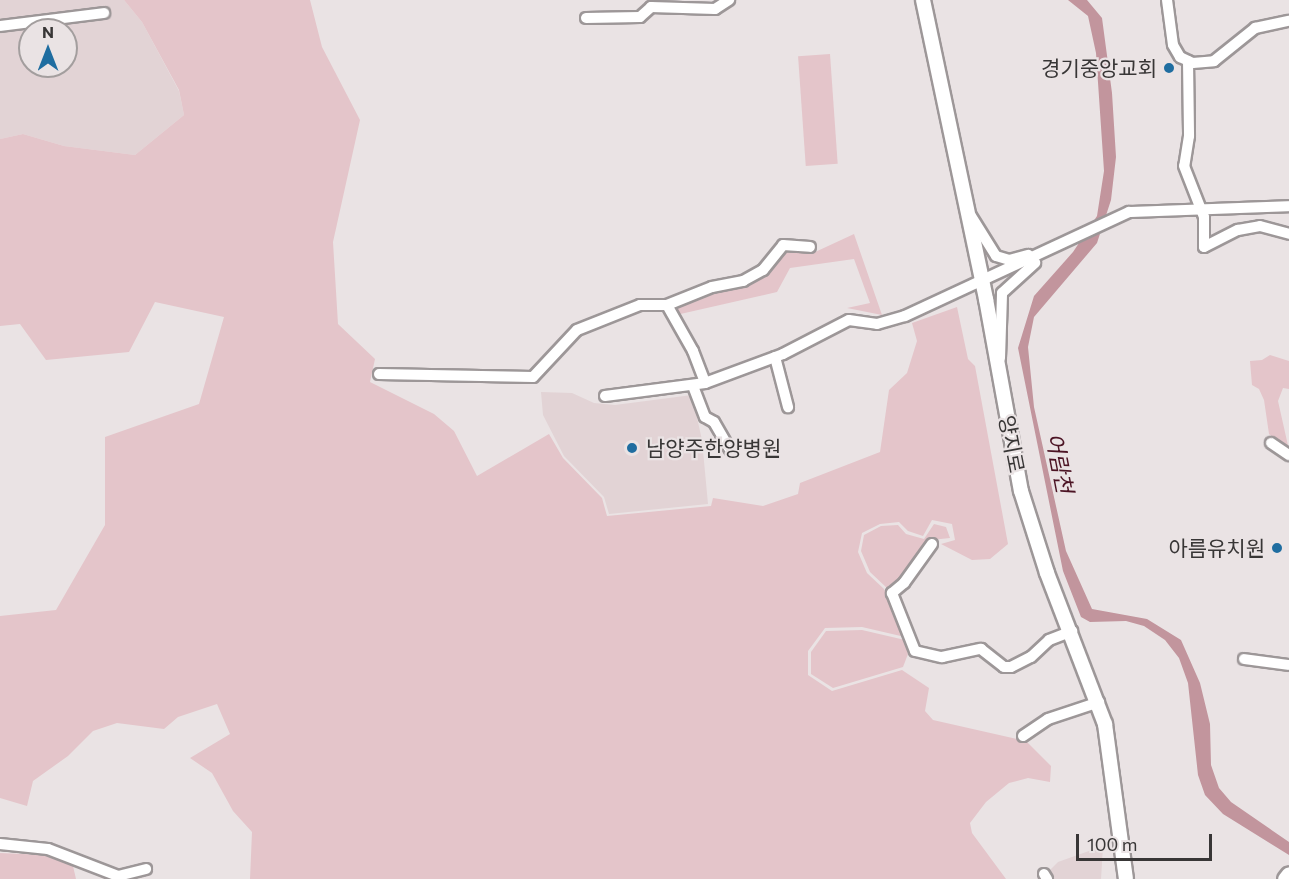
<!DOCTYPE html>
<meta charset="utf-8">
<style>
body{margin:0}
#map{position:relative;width:1289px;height:879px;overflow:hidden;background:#eae3e4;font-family:Commissioner,"Noto Sans KR",sans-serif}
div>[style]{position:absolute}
.built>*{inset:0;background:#e2d3d5}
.green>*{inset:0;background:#e4c5ca;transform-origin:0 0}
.water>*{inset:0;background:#c2959d}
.roads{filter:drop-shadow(2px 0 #9d9798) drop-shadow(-2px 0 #9d9798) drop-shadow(0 2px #9d9798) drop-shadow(0 -2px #9d9798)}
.minor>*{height:10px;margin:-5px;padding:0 5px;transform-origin:5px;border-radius:5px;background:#fff}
.tertiary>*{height:14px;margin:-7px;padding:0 7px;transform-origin:7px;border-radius:7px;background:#fff}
.secondary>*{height:15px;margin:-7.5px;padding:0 7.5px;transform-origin:7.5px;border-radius:7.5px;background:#fff}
.dots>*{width:16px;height:16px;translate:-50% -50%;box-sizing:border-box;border:3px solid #eae3e4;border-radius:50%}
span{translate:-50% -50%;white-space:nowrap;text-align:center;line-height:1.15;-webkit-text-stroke:4.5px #eae3e4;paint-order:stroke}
.poi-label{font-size:21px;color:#383636}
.right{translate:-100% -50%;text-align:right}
.left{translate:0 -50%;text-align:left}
.street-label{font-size:21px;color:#383636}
.water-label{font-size:22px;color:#4c1424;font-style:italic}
.north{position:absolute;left:18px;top:18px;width:60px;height:60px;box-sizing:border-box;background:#eae3e4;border:2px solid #a39e9e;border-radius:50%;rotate:0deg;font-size:16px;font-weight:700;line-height:24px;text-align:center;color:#383636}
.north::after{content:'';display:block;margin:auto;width:21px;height:27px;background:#1f6da0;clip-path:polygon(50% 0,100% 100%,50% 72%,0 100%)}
.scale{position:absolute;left:1076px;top:834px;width:136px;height:27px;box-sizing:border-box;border:3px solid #383636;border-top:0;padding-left:8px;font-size:18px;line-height:21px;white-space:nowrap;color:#383636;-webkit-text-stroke:4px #eae3e4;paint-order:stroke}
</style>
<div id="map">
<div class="built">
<i style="clip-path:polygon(evenodd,0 0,124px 0,142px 22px,179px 91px,184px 115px,135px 155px,64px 146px,23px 134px,0 139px,0 0,30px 30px,66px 30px,66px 66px,30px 66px,30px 30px)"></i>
<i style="clip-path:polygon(541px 392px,572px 393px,594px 403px,615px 405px,692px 395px,702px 440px,708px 504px,609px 514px,604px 497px,564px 456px,543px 415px)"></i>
<i style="clip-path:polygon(1103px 846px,1101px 879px,1053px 879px,1048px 872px,1058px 862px)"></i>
</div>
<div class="green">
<i style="clip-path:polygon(124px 0,310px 0,322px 47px,360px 120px,333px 242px,338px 324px,375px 359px,370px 382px,434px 414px,454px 431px,477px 476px,549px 434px,563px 458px,602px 498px,607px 516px,711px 506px,713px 498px,763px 506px,798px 494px,800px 483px,880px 452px,889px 390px,907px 373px,917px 341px,912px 323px,957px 307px,968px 359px,975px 366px,1008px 544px,990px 559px,972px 560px,941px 544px,955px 540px,952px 524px,932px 520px,923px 536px,908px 531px,899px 522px,880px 524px,862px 533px,858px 552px,867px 573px,884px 589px,905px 637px,862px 627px,825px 628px,808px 651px,808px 675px,832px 691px,902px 670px,929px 688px,925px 711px,933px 720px,1026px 741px,1051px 766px,1050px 782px,1028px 778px,1009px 783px,986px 802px,970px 823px,972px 833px,1006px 879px,250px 879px,252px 832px,233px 811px,212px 773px,190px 758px,230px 734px,217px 704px,178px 717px,164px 729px,117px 723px,93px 731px,68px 756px,33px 781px,27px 806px,0 798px,0 616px,56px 610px,105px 525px,105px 437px,199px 404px,224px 317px,155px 302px,129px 352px,46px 360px,20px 324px,0 326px,0 139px,23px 134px,64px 146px,135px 155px,184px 115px,179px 90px,142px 22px)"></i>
<i style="left:830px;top:54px;width:110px;height:32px;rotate:86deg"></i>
<i style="clip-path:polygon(854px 234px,882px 315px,847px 308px,870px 303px,854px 259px,790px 268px,777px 292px,676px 315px,678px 305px,758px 280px,786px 251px,813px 253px)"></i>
<i style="clip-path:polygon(1270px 355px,1289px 361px,1289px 389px,1283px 388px,1278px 401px,1289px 450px,1269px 434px,1264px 400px,1259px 389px,1252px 385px,1250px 361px,1262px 360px)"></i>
<i style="clip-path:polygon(934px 524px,946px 527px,950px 538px,931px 540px,900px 581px,888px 589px,870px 572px,861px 551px,864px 535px,881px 526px,898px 525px,906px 534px,924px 539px)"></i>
<i style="clip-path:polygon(862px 630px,905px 640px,908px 654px,903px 667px,833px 688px,811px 674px,811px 652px,826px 631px)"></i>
<i style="clip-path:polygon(0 853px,46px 855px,73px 866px,76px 879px,0 879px)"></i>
</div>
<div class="water">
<i style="clip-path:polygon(1068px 0,1087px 0,1102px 18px,1112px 93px,1116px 157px,1111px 200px,1097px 243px,1034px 317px,1028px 347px,1034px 407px,1066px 551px,1092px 609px,1147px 619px,1181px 640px,1200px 683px,1210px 724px,1211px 765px,1219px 788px,1231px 802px,1289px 842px,1289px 855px,1223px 814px,1205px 795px,1198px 775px,1188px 683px,1179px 658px,1165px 640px,1144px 626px,1126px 621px,1090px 622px,1081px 617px,1063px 571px,1018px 348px,1034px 296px,1073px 252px,1097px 216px,1104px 171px,1096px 53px,1088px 16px)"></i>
</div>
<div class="roads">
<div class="minor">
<i style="left:1167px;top:0;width:45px;rotate:82.4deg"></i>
<i style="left:1173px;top:45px;width:14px;rotate:60deg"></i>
<i style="left:1180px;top:57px;width:14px;rotate:25deg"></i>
<i style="left:1193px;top:63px;width:21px;rotate:-5deg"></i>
<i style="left:1214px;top:61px;width:53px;rotate:-38.8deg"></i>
<i style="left:1255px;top:28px;width:35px;rotate:-12deg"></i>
<i style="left:586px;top:18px;width:54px;rotate:-1.1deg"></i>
<i style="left:640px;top:17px;width:15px;rotate:-42deg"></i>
<i style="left:651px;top:7px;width:64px;rotate:1.8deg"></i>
<i style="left:715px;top:9px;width:17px;rotate:-33deg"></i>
<i style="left:0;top:26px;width:105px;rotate:-7.1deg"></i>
<i style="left:1188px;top:61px;width:75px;rotate:89.2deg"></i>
<i style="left:1189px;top:136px;width:30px;rotate:99deg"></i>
<i style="left:1184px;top:166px;width:55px;rotate:68.6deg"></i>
<i style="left:1204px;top:217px;width:30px;rotate:90deg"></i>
<i style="left:1204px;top:247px;width:38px;rotate:-27deg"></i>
<i style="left:1238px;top:230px;width:22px;rotate:-10deg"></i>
<i style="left:1260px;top:226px;width:30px;rotate:15deg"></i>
<i style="left:971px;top:216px;width:47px;rotate:58deg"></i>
<i style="left:996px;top:256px;width:14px;rotate:17deg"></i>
<i style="left:1009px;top:260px;width:20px;rotate:-15deg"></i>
<i style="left:667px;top:305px;width:53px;rotate:60.5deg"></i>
<i style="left:693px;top:351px;width:34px;rotate:69deg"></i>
<i style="left:775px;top:357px;width:52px;rotate:75.4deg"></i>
<i style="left:1000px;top:358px;width:65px;rotate:-88.2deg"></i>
<i style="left:1002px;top:293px;width:45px;rotate:-42.3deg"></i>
<i style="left:379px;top:374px;width:154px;rotate:1.1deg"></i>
<i style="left:533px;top:377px;width:64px;rotate:-46.9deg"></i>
<i style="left:577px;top:330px;width:68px;rotate:-21.6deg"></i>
<i style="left:640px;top:305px;width:27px"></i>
<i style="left:667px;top:305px;width:48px;rotate:-21.8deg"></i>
<i style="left:712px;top:287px;width:32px;rotate:-11deg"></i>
<i style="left:743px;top:281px;width:23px;rotate:-29deg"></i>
<i style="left:763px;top:270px;width:32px;rotate:-51deg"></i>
<i style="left:783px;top:245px;width:27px;rotate:4deg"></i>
<i style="left:693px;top:386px;width:33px;rotate:69deg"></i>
<i style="left:705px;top:417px;width:10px;rotate:29deg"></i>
<i style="left:714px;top:422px;width:32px;rotate:60deg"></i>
<i style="left:605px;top:396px;width:101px;rotate:-7.4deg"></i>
<i style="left:705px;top:383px;width:83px;rotate:-20.4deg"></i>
<i style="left:783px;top:354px;width:74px;rotate:-27.3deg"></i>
<i style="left:849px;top:320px;width:28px;rotate:8deg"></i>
<i style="left:877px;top:324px;width:29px;rotate:-16deg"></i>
<i style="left:905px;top:316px;width:247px;rotate:-24.9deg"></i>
<i style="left:1129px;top:212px;width:160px;rotate:-2.1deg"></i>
<i style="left:1271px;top:443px;width:22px;rotate:34deg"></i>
<i style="left:932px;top:544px;width:48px;rotate:125.7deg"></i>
<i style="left:904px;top:583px;width:16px;rotate:140deg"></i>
<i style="left:892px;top:593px;width:62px;rotate:68.4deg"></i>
<i style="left:915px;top:651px;width:28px;rotate:13deg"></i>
<i style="left:942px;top:657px;width:40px;rotate:-12deg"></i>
<i style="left:981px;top:649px;width:29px;rotate:38deg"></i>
<i style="left:1004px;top:667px;width:7px"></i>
<i style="left:1011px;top:667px;width:22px;rotate:-27deg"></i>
<i style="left:1031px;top:657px;width:25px;rotate:-43deg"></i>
<i style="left:1049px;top:640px;width:25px;rotate:-21deg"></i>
<i style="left:1244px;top:659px;width:45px;rotate:7.6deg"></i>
<i style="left:1023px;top:736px;width:30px;rotate:-34deg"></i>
<i style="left:1048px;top:719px;width:54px;rotate:-18.4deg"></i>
<i style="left:0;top:844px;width:48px;rotate:5.9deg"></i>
<i style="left:48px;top:849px;width:75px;rotate:21.1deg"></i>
<i style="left:118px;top:876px;width:29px;rotate:-14deg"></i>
<i style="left:1044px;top:874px;width:6px;rotate:59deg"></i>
</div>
<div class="tertiary">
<i style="left:923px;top:0;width:306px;rotate:78.1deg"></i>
<i style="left:986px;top:299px;width:195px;rotate:79.7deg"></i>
<i style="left:1021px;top:491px;width:86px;rotate:72.4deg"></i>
<i style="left:1047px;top:573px;width:162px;rotate:69deg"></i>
<i style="left:1105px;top:724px;width:156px;rotate:82.3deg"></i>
</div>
<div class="secondary">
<i style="left:1285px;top:879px;width:6px;rotate:-51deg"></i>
</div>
</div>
<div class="dots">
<i style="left:1169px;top:68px;background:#1f6da0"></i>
<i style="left:632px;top:448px;background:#1f6da0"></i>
<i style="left:1277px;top:548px;background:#1f6da0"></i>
</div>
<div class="poi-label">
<span class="right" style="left:1157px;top:68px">경기중앙교회</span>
<span class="left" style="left:646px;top:448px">남양주한양병원</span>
<span class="right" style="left:1265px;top:548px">아름유치원</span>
</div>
<div class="street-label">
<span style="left:1012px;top:444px;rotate:79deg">양지로</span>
</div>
<div class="water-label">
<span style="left:1060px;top:463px;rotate:79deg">어람천</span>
</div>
<div class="north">N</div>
<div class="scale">100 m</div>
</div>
